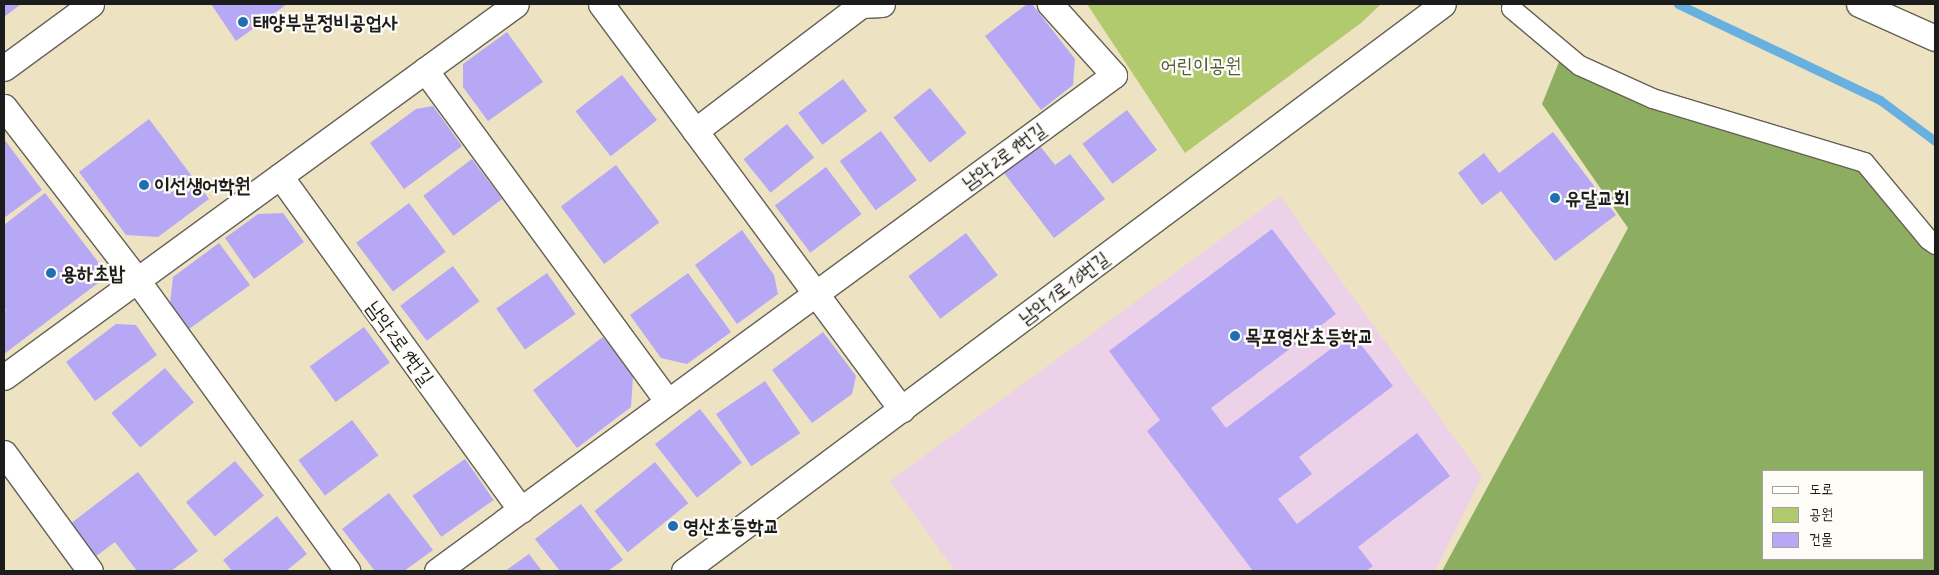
<!DOCTYPE html>
<meta charset="utf-8">
<style>
body{margin:0}
#map{position:relative;width:1939px;height:575px;overflow:hidden;background:#ede2c1;font-family:Caveat,"Poor Story",sans-serif}
div>[style]{position:absolute}
.built>*{inset:0;background:#edd1e9}
.green>*{inset:0;background:#b2ca6e}
.forest>*{inset:0;background:#8dae61}
.stream>*{height:9px;margin:-4.5px;padding:0 4.5px;transform-origin:4.5px;border-radius:4.5px;background:#67b0df}
.building>*{inset:0;background:#b6a8f4;transform-origin:0 0}
.roads{filter:drop-shadow(1px 0 #656156) drop-shadow(-1px 0 #656156) drop-shadow(0 1px #656156) drop-shadow(0 -1px #656156)}
.pedestrian>*{height:19px;margin:-9.5px;padding:0 9.5px;transform-origin:9.5px;border-radius:9.5px;background:#fff}
.minor>*{height:25px;margin:-12.5px;padding:0 12.5px;transform-origin:12.5px;border-radius:12.5px;background:#fff}
.dots>*{width:14px;height:14px;translate:-50% -50%;box-sizing:border-box;border:2px solid #fdfcf7;border-radius:50%}
span{translate:-50% -50%;white-space:nowrap;text-align:center;line-height:1.15;-webkit-text-stroke:4.5px #fdfcf7;paint-order:stroke}
.poi-label{font-size:20px;color:#1c1c1c;font-weight:700}
.left{translate:0 -50%;text-align:left}
.park-label{font-size:20px;color:#505939}
.street-label{font-size:20px;color:#1c1c1c}
.frame{position:absolute;inset:0;border:5px solid #1c1c1c;pointer-events:none}
.legend{position:absolute;left:1762px;top:470px;width:162px;height:90px;box-sizing:border-box;background:#fdfcf7;border:1px solid #a3a29f;margin:0;padding:6px 9px;list-style:none;font-size:15px;color:#1c1c1c}
.legend li{display:flex;align-items:center;gap:10px;height:25px}
.legend b{width:25px;border:1px solid #a3a29f}
</style>
<div id="map">
<div class="built">
<i style="clip-path:polygon(1280px 196px,1482px 476px,1435px 571px,955px 571px,890px 481px)"></i>
</div>
<div class="green">
<i style="clip-path:polygon(1087px 4px,1381px 4px,1361px 23px,1185px 153px)"></i>
</div>
<div class="forest">
<i style="clip-path:polygon(evenodd,1563px 52px,1652px 98px,1864px 162px,1935px 239px,1935px 571px,1442px 571px,1628px 228px,1542px 104px,1563px 52px,1763px 471px,1923px 471px,1923px 559px,1763px 559px,1763px 471px)"></i>
</div>
<div class="stream">
<i style="left:1678px;top:4px;width:224px;rotate:25.4deg"></i>
<i style="left:1880px;top:100px;width:69px;rotate:36.7deg"></i>
</div>
<div class="building">
<i style="clip-path:polygon(4px 4px,21px 4px,4px 17px)"></i>
<i style="clip-path:polygon(211px 4px,287px 4px,236px 41px)"></i>
<i style="clip-path:polygon(1027px 4px,1032px 4px,1075px 59px,1073px 85px,1041px 110px,985px 36px)"></i>
<i style="clip-path:polygon(507px 32px,543px 82px,488px 121px,463px 87px,463px 64px)"></i>
<i style="left:622px;top:75px;width:57px;height:59px;rotate:52deg"></i>
<i style="left:843px;top:79px;width:40px;height:56px;rotate:53deg"></i>
<i style="left:930px;top:88px;width:58px;height:47px;rotate:51deg"></i>
<i style="clip-path:polygon(433px 106px,462px 146px,404px 189px,370px 143px,416px 109px)"></i>
<i style="left:1127px;top:110px;width:50px;height:56px;rotate:53deg"></i>
<i style="clip-path:polygon(149px 119px,209px 199px,158px 237px,126px 235px,79px 172px)"></i>
<i style="left:787px;top:124px;width:43px;height:56px;rotate:51deg"></i>
<i style="left:881px;top:131px;width:61px;height:51px;rotate:54deg"></i>
<i style="clip-path:polygon(1553px 132px,1616px 215px,1555px 261px,1501px 191px,1482px 205px,1458px 173px,1484px 153px,1499px 173px)"></i>
<i style="clip-path:polygon(4px 139px,42px 190px,4px 218px)"></i>
<i style="clip-path:polygon(1040px 146px,1055px 165px,1070px 154px,1105px 199px,1054px 238px,1004px 173px)"></i>
<i style="left:472px;top:159px;width:50px;height:61px;rotate:53deg"></i>
<i style="left:616px;top:165px;width:72px;height:69px;rotate:53deg"></i>
<i style="left:826px;top:167px;width:59px;height:64px;rotate:53deg"></i>
<i style="clip-path:polygon(45px 193px,99px 263px,98px 283px,4px 354px,4px 312px,6px 310px,4px 307px,4px 225px)"></i>
<i style="left:409px;top:203px;width:61px;height:66px;rotate:53deg"></i>
<i style="clip-path:polygon(283px 213px,304px 242px,254px 279px,225px 238px,258px 214px)"></i>
<i style="clip-path:polygon(1272px 229px,1336px 314px,1211px 408px,1226px 428px,1352px 333px,1393px 386px,1299px 457px,1312px 474px,1278px 499px,1297px 524px,1417px 433px,1450px 476px,1358px 547px,1373px 566px,1366px 571px,1253px 571px,1147px 431px,1160px 420px,1109px 351px)"></i>
<i style="clip-path:polygon(742px 230px,774px 275px,778px 294px,737px 324px,695px 265px)"></i>
<i style="left:966px;top:233px;width:53px;height:72px;rotate:53deg"></i>
<i style="clip-path:polygon(219px 243px,250px 285px,189px 329px,170px 304px,173px 277px)"></i>
<i style="left:453px;top:266px;width:44px;height:66px;rotate:53deg"></i>
<i style="left:547px;top:273px;width:50px;height:62px;rotate:55deg"></i>
<i style="clip-path:polygon(688px 273px,731px 332px,687px 364px,661px 358px,630px 315px)"></i>
<i style="clip-path:polygon(116px 324px,136px 325px,157px 355px,95px 401px,66px 362px)"></i>
<i style="left:364px;top:327px;width:44px;height:67px;rotate:54deg"></i>
<i style="clip-path:polygon(823px 332px,856px 376px,852px 394px,812px 423px,772px 370px)"></i>
<i style="clip-path:polygon(603px 337px,633px 375px,631px 407px,577px 448px,533px 390px)"></i>
<i style="left:165px;top:368px;width:45px;height:70px;rotate:50deg"></i>
<i style="left:765px;top:381px;width:63px;height:59px;rotate:56deg"></i>
<i style="left:700px;top:409px;width:68px;height:57px;rotate:52deg"></i>
<i style="left:352px;top:420px;width:44px;height:67px;rotate:53deg"></i>
<i style="left:465px;top:459px;width:50px;height:64px;rotate:55deg"></i>
<i style="left:235px;top:461px;width:45px;height:64px;rotate:50deg"></i>
<i style="left:655px;top:462px;width:53px;height:78px;rotate:51deg"></i>
<i style="clip-path:polygon(138px 472px,198px 551px,171px 571px,137px 571px,115px 542px,95px 557px,70px 524px)"></i>
<i style="clip-path:polygon(389px 493px,433px 550px,404px 571px,375px 571px,342px 529px)"></i>
<i style="clip-path:polygon(581px 504px,623px 560px,608px 571px,560px 571px,535px 539px)"></i>
<i style="clip-path:polygon(277px 516px,307px 554px,286px 571px,232px 571px,223px 560px)"></i>
<i style="clip-path:polygon(529px 554px,542px 571px,505px 571px)"></i>
</div>
<div class="roads">
<div class="pedestrian">
<i style="left:1511px;top:8px;width:89px;rotate:40deg"></i>
<i style="left:1579px;top:65px;width:80px;rotate:24.3deg"></i>
<i style="left:1652px;top:98px;width:221px;rotate:16.8deg"></i>
<i style="left:1864px;top:162px;width:100px;rotate:50.3deg"></i>
<i style="left:1928px;top:239px;width:9px;rotate:36deg"></i>
</div>
<div class="minor">
<i style="left:601px;top:4px;width:505px;rotate:53.45deg"></i>
<i style="left:1859px;top:4px;width:83px;rotate:24.1deg"></i>
<i style="left:4px;top:68px;width:108px;rotate:-36.3deg"></i>
<i style="left:425px;top:70px;width:411px;rotate:53.8deg"></i>
<i style="left:4px;top:107px;width:218px;rotate:52.4deg"></i>
<i style="left:137px;top:280px;width:359px;rotate:54.1deg"></i>
<i style="left:695px;top:131px;width:208px;rotate:-37.2deg"></i>
<i style="left:861px;top:5px;width:21px;rotate:-3deg"></i>
<i style="left:280px;top:176px;width:412px;rotate:54.2deg"></i>
<i style="left:4px;top:377px;width:633px;rotate:-36.07deg"></i>
<i style="left:4px;top:453px;width:146px;rotate:53.9deg"></i>
<i style="left:437px;top:571px;width:839px;rotate:-36.23deg"></i>
<i style="left:1114px;top:75px;width:96px;rotate:-132deg"></i>
<i style="left:684px;top:571px;width:947px;rotate:-36.76deg"></i>
</div>
</div>
<div class="dots">
<i style="left:243px;top:22px;background:#1f6fb2"></i>
<i style="left:144px;top:185px;background:#1f6fb2"></i>
<i style="left:1555px;top:198px;background:#1f6fb2"></i>
<i style="left:51px;top:273px;background:#1f6fb2"></i>
<i style="left:1235px;top:336px;background:#1f6fb2"></i>
<i style="left:673px;top:526px;background:#1f6fb2"></i>
</div>
<div class="poi-label">
<span class="left" style="left:253px;top:22px">태양부분정비공업사</span>
<span class="left" style="left:154px;top:185px">이선생어학원</span>
<span class="left" style="left:1565px;top:198px">유달교회</span>
<span class="left" style="left:61px;top:273px">용하초밥</span>
<span class="left" style="left:1245px;top:336px">목포영산초등학교</span>
<span class="left" style="left:683px;top:526px">영산초등학교</span>
</div>
<div class="park-label">
<span style="left:1201px;top:65px">어린이공원</span>
</div>
<div class="street-label">
<span style="left:1004px;top:156px;rotate:-36deg">남악2로9번길</span>
<span style="left:1064px;top:288px;rotate:-37deg">남악1로16번길</span>
<span style="left:400px;top:343px;rotate:54deg">남악2로9번길</span>
</div>
<div class="frame"></div>
<ul class="legend">
<li><b style="height:6px;background:#fff"></b>도로</li>
<li><b style="height:14px;background:#b2ca6e"></b>공원</li>
<li><b style="height:14px;background:#b6a8f4"></b>건물</li>
</ul>
</div>
